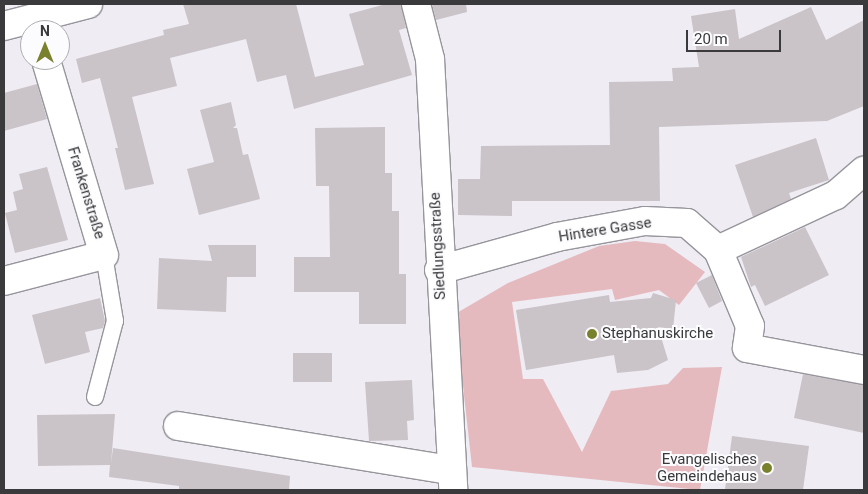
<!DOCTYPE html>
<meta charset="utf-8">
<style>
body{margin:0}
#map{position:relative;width:868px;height:494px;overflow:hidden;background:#efecf4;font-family:Roboto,sans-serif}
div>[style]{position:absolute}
.green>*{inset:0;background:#e5babf}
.building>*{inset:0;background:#cac3c8;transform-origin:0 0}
.roads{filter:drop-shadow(1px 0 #97959c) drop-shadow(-1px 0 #97959c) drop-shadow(0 1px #97959c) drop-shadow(0 -1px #97959c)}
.service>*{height:16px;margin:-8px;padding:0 8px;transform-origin:8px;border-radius:8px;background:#fff}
.minor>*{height:28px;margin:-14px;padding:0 14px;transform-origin:14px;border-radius:14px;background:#fff}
.dots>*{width:14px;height:14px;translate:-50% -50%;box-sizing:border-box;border:2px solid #fcfbfe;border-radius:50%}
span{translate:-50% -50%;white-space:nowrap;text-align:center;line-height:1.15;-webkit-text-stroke:4px #fcfbfe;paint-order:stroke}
.street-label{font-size:15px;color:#3a393c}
.poi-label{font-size:15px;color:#3a393c}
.left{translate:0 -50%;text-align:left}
.right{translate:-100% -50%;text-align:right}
.frame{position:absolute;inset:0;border:5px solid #3a393c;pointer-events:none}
.north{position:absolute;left:20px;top:20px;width:50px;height:50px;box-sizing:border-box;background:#fcfbfe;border:1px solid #aeadb0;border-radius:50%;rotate:0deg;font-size:14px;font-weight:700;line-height:20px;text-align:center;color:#3a393c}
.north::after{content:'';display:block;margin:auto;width:18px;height:22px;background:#7a812d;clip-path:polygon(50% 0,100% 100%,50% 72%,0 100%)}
.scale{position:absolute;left:686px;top:30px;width:95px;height:22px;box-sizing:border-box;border:2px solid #3a393c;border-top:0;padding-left:6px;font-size:15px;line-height:18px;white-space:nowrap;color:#3a393c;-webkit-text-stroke:4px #fcfbfe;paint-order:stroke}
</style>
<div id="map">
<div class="green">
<i style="clip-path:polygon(635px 241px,665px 244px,705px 272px,679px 305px,659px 290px,615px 300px,612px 289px,512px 302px,523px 379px,543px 379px,582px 452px,611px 391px,668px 384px,683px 368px,722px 367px,700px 490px,472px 467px,455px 314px,508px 283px,599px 246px)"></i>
</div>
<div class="building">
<i style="clip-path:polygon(183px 4px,296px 4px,315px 77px,364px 65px,349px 14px,386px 4px,401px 4px,406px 28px,399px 30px,412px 75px,294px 109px,286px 75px,257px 82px,246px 39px,170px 58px,165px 38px,177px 86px,132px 97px,154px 184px,125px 190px,115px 148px,118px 148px,100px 78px,82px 83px,76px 59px,164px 35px,163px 30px,189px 24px)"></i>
<i style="clip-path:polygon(432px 4px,466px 4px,467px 12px,436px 20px)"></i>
<i style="clip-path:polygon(811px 7px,826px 40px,864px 20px,864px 106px,827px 121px,659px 127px,660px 201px,512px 201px,512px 216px,458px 215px,458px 179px,480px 179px,481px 146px,610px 145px,609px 82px,673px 81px,672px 68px,699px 67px,691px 16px,735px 9px,739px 39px)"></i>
<i style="clip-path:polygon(37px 84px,47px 119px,4px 131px,4px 93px)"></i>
<i style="clip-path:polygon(231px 102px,236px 125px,233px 128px,237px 128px,243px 155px,248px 154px,260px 199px,199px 215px,187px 169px,214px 162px,200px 110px)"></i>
<i style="clip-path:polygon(385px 127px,385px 173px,392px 173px,392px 211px,399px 211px,399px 274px,406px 274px,406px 324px,359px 324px,359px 292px,294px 292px,294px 257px,330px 257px,329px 186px,316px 186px,315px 128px)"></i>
<i style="clip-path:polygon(816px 138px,829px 180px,789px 193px,791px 199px,753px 217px,735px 165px)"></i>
<i style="clip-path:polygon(47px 167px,68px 240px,15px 253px,5px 213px,17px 210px,13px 192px,23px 189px,19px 174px)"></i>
<i style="clip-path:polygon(805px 227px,829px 275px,765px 306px,755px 285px,751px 287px,741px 257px)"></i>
<i style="clip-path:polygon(208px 245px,256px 245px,256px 277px,227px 277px,226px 312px,157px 309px,159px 258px,212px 261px)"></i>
<i style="clip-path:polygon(712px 275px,722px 301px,709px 308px,696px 283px)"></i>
<i style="clip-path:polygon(653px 293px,676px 300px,673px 329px,658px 327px,668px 360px,648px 370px,617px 373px,614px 355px,526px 370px,516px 310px,609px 295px,610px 302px,651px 298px)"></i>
<i style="clip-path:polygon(100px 298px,105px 321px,103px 328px,85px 332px,90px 352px,45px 364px,32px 315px)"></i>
<i style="left:293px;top:353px;width:39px;height:29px"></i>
<i style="clip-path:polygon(803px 374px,864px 385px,864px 433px,794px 418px)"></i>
<i style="clip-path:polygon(412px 380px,414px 420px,407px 421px,408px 440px,369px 441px,365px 382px)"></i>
<i style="clip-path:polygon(115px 414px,111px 464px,113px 448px,290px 476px,289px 490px,179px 490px,179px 486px,109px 477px,110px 465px,38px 466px,37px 415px)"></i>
<i style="clip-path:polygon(732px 436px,809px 446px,803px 490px,725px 490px)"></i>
</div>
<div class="roads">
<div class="service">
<i style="left:95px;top:397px;width:79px;rotate:-75.3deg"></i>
<i style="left:115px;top:321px;width:67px;rotate:-99.5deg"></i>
</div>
<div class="minor">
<i style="left:416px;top:4px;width:57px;rotate:75.7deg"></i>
<i style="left:430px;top:59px;width:432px;rotate:86.9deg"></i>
<i style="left:4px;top:26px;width:87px;rotate:-14.7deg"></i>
<i style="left:718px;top:250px;width:82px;rotate:67.2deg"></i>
<i style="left:750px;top:326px;width:22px;rotate:98deg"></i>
<i style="left:747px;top:348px;width:119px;rotate:10.6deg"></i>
<i style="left:439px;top:270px;width:123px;rotate:-15.6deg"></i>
<i style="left:557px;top:237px;width:89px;rotate:-10.3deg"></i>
<i style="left:645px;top:221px;width:42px;rotate:2.7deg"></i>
<i style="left:687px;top:223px;width:41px;rotate:41.1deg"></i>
<i style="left:718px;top:250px;width:130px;rotate:-25deg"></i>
<i style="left:836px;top:195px;width:37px;rotate:-41deg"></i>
<i style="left:4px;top:281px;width:103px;rotate:-14.6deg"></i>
<i style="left:104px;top:255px;width:203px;rotate:-106.6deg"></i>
<i style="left:178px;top:426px;width:276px;rotate:9.2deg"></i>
</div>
</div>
<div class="dots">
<i style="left:592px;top:334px;background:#7a812d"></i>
<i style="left:767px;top:468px;background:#7a812d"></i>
</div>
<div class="street-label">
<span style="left:86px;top:193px;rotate:73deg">Frankenstraße</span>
<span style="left:605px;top:230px;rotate:-9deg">Hintere Gasse</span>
<span style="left:438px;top:246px;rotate:-93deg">Siedlungsstraße</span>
</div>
<div class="poi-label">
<span class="left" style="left:602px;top:334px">Stephanuskirche</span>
<span class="right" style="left:757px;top:468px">Evangelisches<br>Gemeindehaus</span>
</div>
<div class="frame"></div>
<div class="north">N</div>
<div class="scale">20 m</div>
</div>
